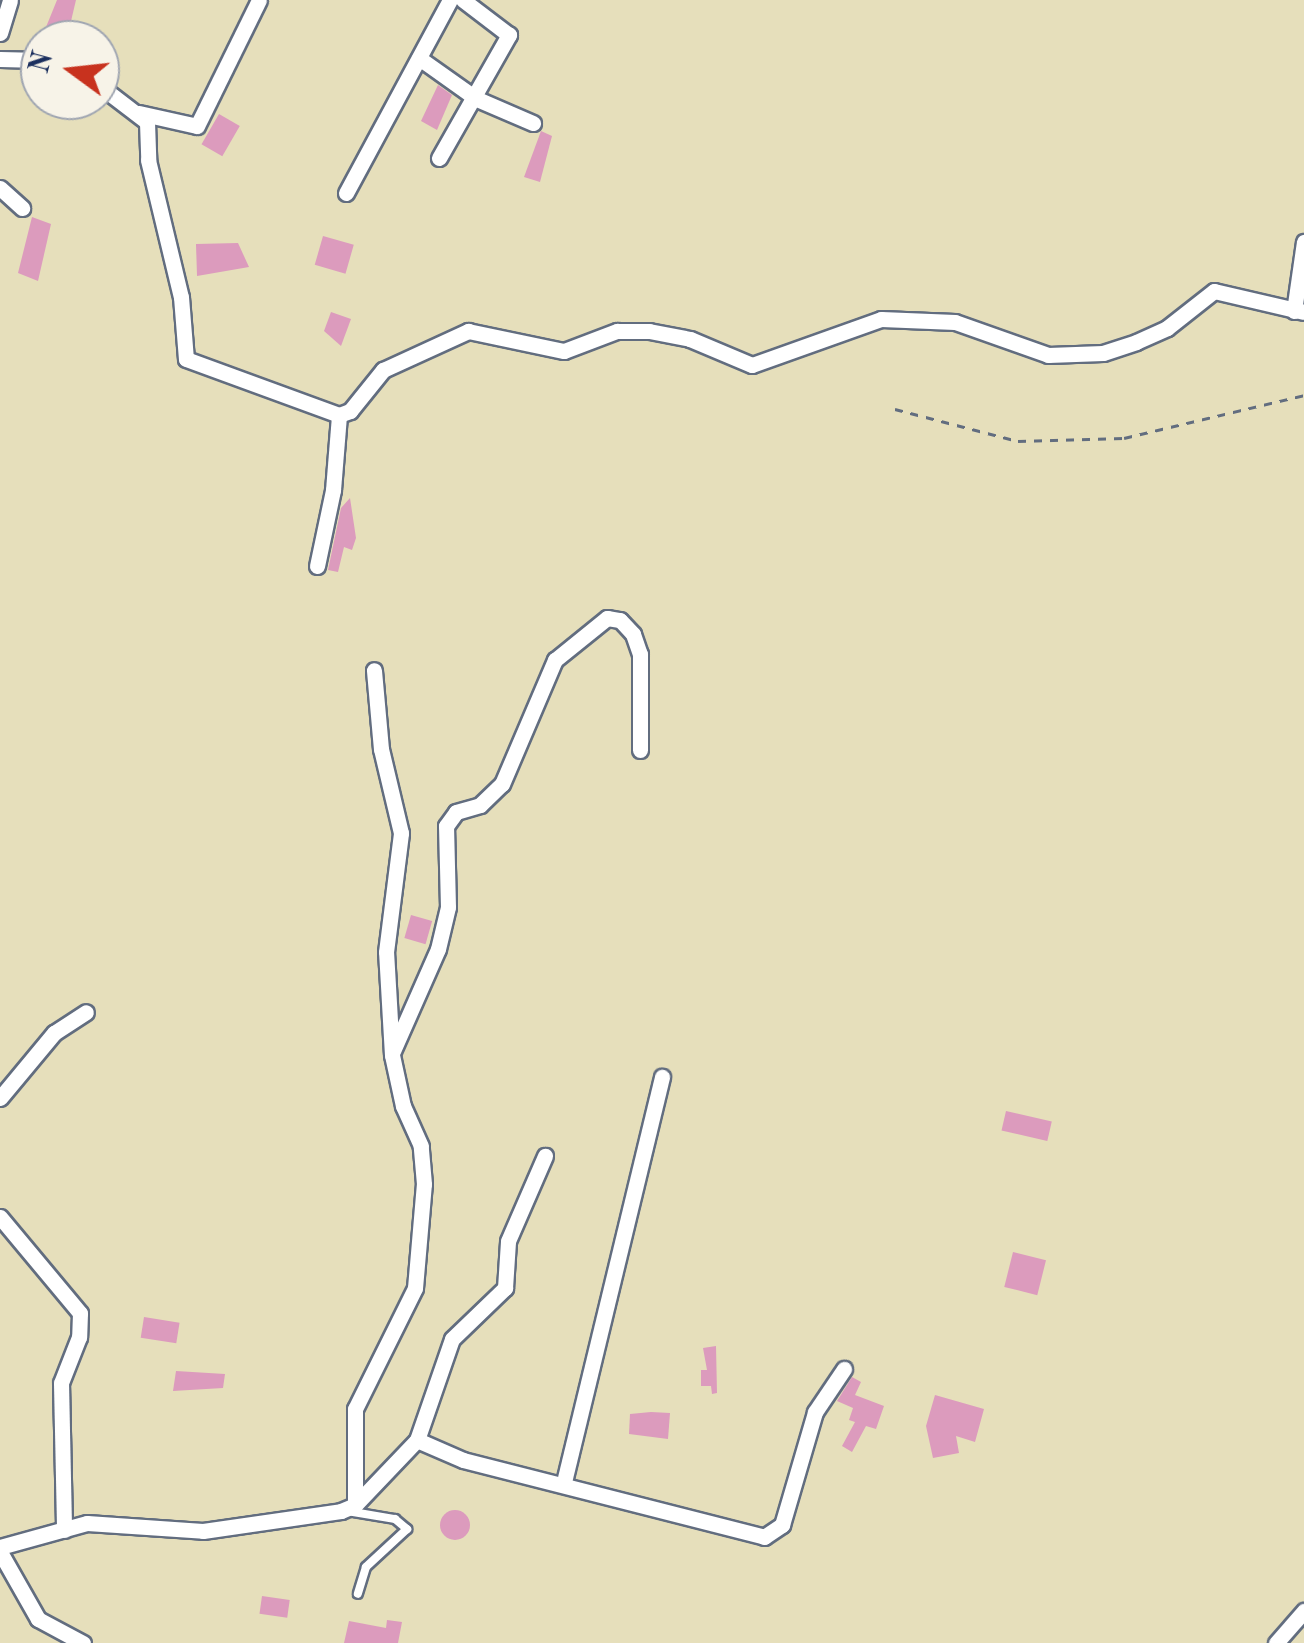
<!DOCTYPE html>
<style>
body{margin:0}
#map{position:relative;width:1304px;height:1643px;overflow:hidden;background:#e6dfbb;font-family:"Old Standard TT",serif}
div>[style]{position:absolute}
.building>*{inset:0;background:#dc9bbd;transform-origin:0 0}
.round{border-radius:50%}
.path>*{height:2.5px;margin-top:-1.25px;transform-origin:0;background:repeating-linear-gradient(90deg,#626d7f 0 8px,transparent 0 16px)}
.roads{filter:drop-shadow(2px 0 #626d7f) drop-shadow(-2px 0 #626d7f) drop-shadow(0 2px #626d7f) drop-shadow(0 -2px #626d7f)}
.service>*{height:8px;margin:-4px;padding:0 4px;transform-origin:4px;border-radius:4px;background:#fff}
.minor>*{height:15px;margin:-7.5px;padding:0 7.5px;transform-origin:7.5px;border-radius:7.5px;background:#fff}
span{translate:-50% -50%;white-space:nowrap;text-align:center;line-height:1.15;-webkit-text-stroke:8px #f7f3e8;paint-order:stroke}
.north{position:absolute;left:20px;top:20px;width:100px;height:100px;box-sizing:border-box;background:#f7f3e8;border:2px solid #9fa5b1;border-radius:50%;rotate:285deg;font-size:28px;font-weight:700;line-height:40px;text-align:center;color:#1b2f5e}
.north::after{content:'';display:block;margin:auto;width:35px;height:45px;background:#c8321e;clip-path:polygon(50% 0,100% 100%,50% 72%,0 100%)}
</style>
<div id="map">
<div class="building">
<i style="clip-path:polygon(57px 0,76px 0,67px 38px,44px 32px)"></i>
<i style="clip-path:polygon(438px 85px,452px 95px,437px 130px,421px 121px)"></i>
<i style="left:219px;top:114px;width:24px;height:35px;rotate:30deg"></i>
<i style="clip-path:polygon(541px 131px,552px 136px,540px 182px,524px 177px)"></i>
<i style="clip-path:polygon(32px 217px,51px 224px,38px 281px,18px 273px)"></i>
<i style="left:323px;top:236px;width:32px;height:30px;rotate:16deg"></i>
<i style="clip-path:polygon(238px 243px,249px 267px,197px 276px,196px 244px)"></i>
<i style="clip-path:polygon(331px 312px,351px 319px,341px 346px,324px 331px)"></i>
<i style="clip-path:polygon(350px 498px,356px 538px,352px 550px,344px 547px,338px 572px,328px 570px,341px 508px)"></i>
<i style="left:411px;top:915px;width:22px;height:24px;rotate:16deg"></i>
<i style="left:1006px;top:1111px;width:47px;height:20px;rotate:13deg"></i>
<i style="left:1013px;top:1252px;width:34px;height:36px;rotate:14deg"></i>
<i style="left:144px;top:1317px;width:36px;height:21px;rotate:9deg"></i>
<i style="clip-path:polygon(716px 1346px,717px 1393px,712px 1394px,711px 1386px,701px 1386px,701px 1370px,707px 1370px,703px 1348px)"></i>
<i style="clip-path:polygon(176px 1371px,225px 1374px,223px 1388px,173px 1391px)"></i>
<i style="clip-path:polygon(852px 1377px,861px 1382px,855px 1395px,884px 1406px,876px 1429px,866px 1426px,852px 1452px,842px 1446px,855px 1422px,849px 1420px,853px 1408px,837px 1401px)"></i>
<i style="clip-path:polygon(935px 1395px,984px 1409px,975px 1442px,956px 1436px,959px 1453px,933px 1458px,926px 1426px)"></i>
<i style="clip-path:polygon(651px 1412px,670px 1413px,668px 1439px,629px 1434px,630px 1414px)"></i>
<i class="round" style="left:440px;top:1510px;width:30px;height:30px"></i>
<i style="left:262px;top:1596px;width:28px;height:18px;rotate:8deg"></i>
<i style="clip-path:polygon(387px 1620px,402px 1622px,398px 1643px,344px 1643px,349px 1621px,386px 1628px)"></i>
</div>
<div class="path">
<i style="left:895px;top:409px;width:127px;rotate:14.6deg"></i>
<i style="left:1018px;top:441px;width:106px;rotate:-1.6deg"></i>
<i style="left:1124px;top:438px;width:185px;rotate:-13.4deg"></i>
</div>
<div class="roads">
<div class="service">
<i style="left:347px;top:1511px;width:49px;rotate:9.5deg"></i>
<i style="left:395px;top:1519px;width:16px;rotate:40deg"></i>
<i style="left:407px;top:1529px;width:56px;rotate:137.2deg"></i>
<i style="left:366px;top:1567px;width:28px;rotate:107deg"></i>
</div>
<div class="minor">
<i style="left:0;top:33px;width:34px;rotate:-73deg"></i>
<i style="left:419px;top:58px;width:71px;rotate:35.3deg"></i>
<i style="left:477px;top:99px;width:61px;rotate:23.2deg"></i>
<i style="left:0;top:59px;width:40px;rotate:1.4deg"></i>
<i style="left:100px;top:86px;width:59px;rotate:37.5deg"></i>
<i style="left:147px;top:122px;width:38px;rotate:88deg"></i>
<i style="left:148px;top:160px;width:141px;rotate:76.5deg"></i>
<i style="left:181px;top:297px;width:62px;rotate:85.4deg"></i>
<i style="left:186px;top:359px;width:163px;rotate:20.1deg"></i>
<i style="left:339px;top:415px;width:12px;rotate:-20deg"></i>
<i style="left:350px;top:411px;width:53px;rotate:-51.2deg"></i>
<i style="left:383px;top:370px;width:94px;rotate:-24.6deg"></i>
<i style="left:468px;top:331px;width:98px;rotate:11.8deg"></i>
<i style="left:564px;top:351px;width:57px;rotate:-20.7deg"></i>
<i style="left:617px;top:331px;width:32px"></i>
<i style="left:649px;top:331px;width:42px;rotate:11deg"></i>
<i style="left:690px;top:339px;width:67px;rotate:22.8deg"></i>
<i style="left:752px;top:365px;width:137px;rotate:-19.6deg"></i>
<i style="left:881px;top:319px;width:74px;rotate:2.3deg"></i>
<i style="left:955px;top:322px;width:99px;rotate:19.5deg"></i>
<i style="left:1048px;top:355px;width:55px;rotate:-2.1deg"></i>
<i style="left:1103px;top:353px;width:35px;rotate:-18deg"></i>
<i style="left:1136px;top:342px;width:34px;rotate:-24deg"></i>
<i style="left:1167px;top:328px;width:60px;rotate:-38.2deg"></i>
<i style="left:1214px;top:291px;width:92px;rotate:13.1deg"></i>
<i style="left:139px;top:113px;width:59px;rotate:12.6deg"></i>
<i style="left:197px;top:126px;width:140px;rotate:-63.8deg"></i>
<i style="left:439px;top:158px;width:142px;rotate:-60.4deg"></i>
<i style="left:509px;top:35px;width:58px;rotate:-142.7deg"></i>
<i style="left:0;top:188px;width:30px;rotate:42deg"></i>
<i style="left:346px;top:193px;width:219px;rotate:-61.7deg"></i>
<i style="left:1294px;top:311px;width:70px;rotate:-81.8deg"></i>
<i style="left:317px;top:566px;width:78px;rotate:-78.1deg"></i>
<i style="left:333px;top:490px;width:75px;rotate:-85.4deg"></i>
<i style="left:393px;top:1051px;width:111px;rotate:-66.2deg"></i>
<i style="left:438px;top:949px;width:43px;rotate:-76.6deg"></i>
<i style="left:448px;top:907px;width:81px;rotate:-91.4deg"></i>
<i style="left:446px;top:826px;width:17px;rotate:-54deg"></i>
<i style="left:456px;top:812px;width:25px;rotate:-16deg"></i>
<i style="left:480px;top:805px;width:30px;rotate:-44deg"></i>
<i style="left:502px;top:784px;width:135px;rotate:-66.9deg"></i>
<i style="left:555px;top:660px;width:67px;rotate:-38.9deg"></i>
<i style="left:607px;top:618px;width:13px;rotate:9deg"></i>
<i style="left:620px;top:620px;width:19px;rotate:47deg"></i>
<i style="left:633px;top:634px;width:21px;rotate:71deg"></i>
<i style="left:640px;top:654px;width:96px;rotate:90deg"></i>
<i style="left:0;top:1098px;width:85px;rotate:-50.3deg"></i>
<i style="left:54px;top:1033px;width:38px;rotate:-33deg"></i>
<i style="left:0;top:1217px;width:125px;rotate:50.2deg"></i>
<i style="left:80px;top:1313px;width:24px;rotate:92deg"></i>
<i style="left:79px;top:1337px;width:49px;rotate:111.4deg"></i>
<i style="left:61px;top:1383px;width:147px;rotate:88.8deg"></i>
<i style="left:417px;top:1440px;width:107px;rotate:-70.9deg"></i>
<i style="left:452px;top:1339px;width:74px;rotate:-43.9deg"></i>
<i style="left:505px;top:1288px;width:47px;rotate:-86.3deg"></i>
<i style="left:508px;top:1241px;width:93px;rotate:-66.5deg"></i>
<i style="left:564px;top:1482px;width:417px;rotate:-76.4deg"></i>
<i style="left:355px;top:1505px;width:96px;rotate:-90deg"></i>
<i style="left:355px;top:1409px;width:135px;rotate:-63.6deg"></i>
<i style="left:415px;top:1288px;width:104px;rotate:-85.1deg"></i>
<i style="left:424px;top:1184px;width:38px;rotate:-95deg"></i>
<i style="left:421px;top:1146px;width:44px;rotate:-114.2deg"></i>
<i style="left:403px;top:1106px;width:52px;rotate:-102.2deg"></i>
<i style="left:392px;top:1055px;width:103px;rotate:-93.3deg"></i>
<i style="left:386px;top:952px;width:120px;rotate:-82.8deg"></i>
<i style="left:401px;top:833px;width:86px;rotate:-103.4deg"></i>
<i style="left:381px;top:749px;width:79px;rotate:-95.1deg"></i>
<i style="left:0;top:1547px;width:90px;rotate:-15.4deg"></i>
<i style="left:87px;top:1523px;width:116px;rotate:3.9deg"></i>
<i style="left:203px;top:1531px;width:139px;rotate:-8.2deg"></i>
<i style="left:341px;top:1511px;width:15px;rotate:-23deg"></i>
<i style="left:355px;top:1505px;width:90px;rotate:-46.4deg"></i>
<i style="left:417px;top:1440px;width:50px;rotate:23.5deg"></i>
<i style="left:463px;top:1460px;width:311px;rotate:14.3deg"></i>
<i style="left:764px;top:1537px;width:22px;rotate:-34deg"></i>
<i style="left:782px;top:1525px;width:118px;rotate:-73.7deg"></i>
<i style="left:815px;top:1412px;width:52px;rotate:-56deg"></i>
<i style="left:0;top:1552px;width:77px;rotate:60.4deg"></i>
<i style="left:38px;top:1619px;width:51px;rotate:28.1deg"></i>
<i style="left:1276px;top:1643px;width:43px;rotate:-48.8deg"></i>
</div>
</div>
<div class="north">N</div>
</div>
